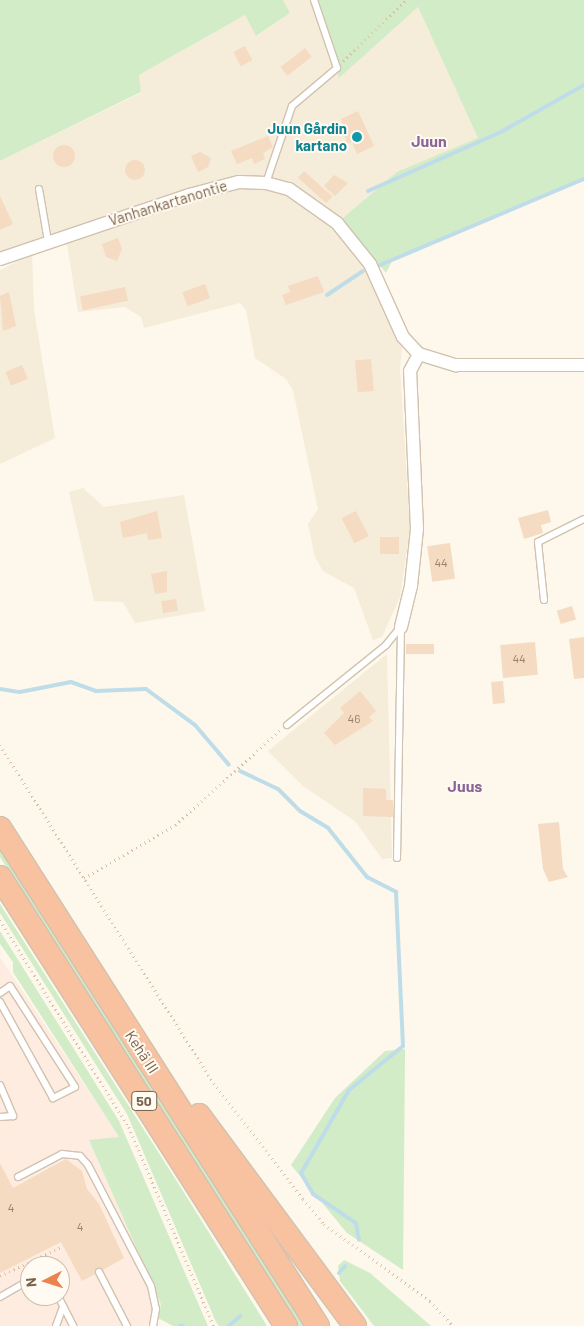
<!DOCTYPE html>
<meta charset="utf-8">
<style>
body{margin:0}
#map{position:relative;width:584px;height:1326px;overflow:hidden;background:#fdf8eb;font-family:Barlow,sans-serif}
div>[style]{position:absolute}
.residential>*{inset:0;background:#f5ecd9}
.commercial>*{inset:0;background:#fdecdf}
.green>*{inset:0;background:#d2ecc8}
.stream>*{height:4px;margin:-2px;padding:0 2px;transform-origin:2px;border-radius:2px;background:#bedde9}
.building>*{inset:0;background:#f4dbc2;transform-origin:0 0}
.round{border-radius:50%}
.path>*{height:2.5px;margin-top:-1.25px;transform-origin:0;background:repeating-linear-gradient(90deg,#dabfa4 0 1px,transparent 0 5px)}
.roads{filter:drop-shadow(1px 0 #d1c2af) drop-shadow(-1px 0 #d1c2af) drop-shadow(0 1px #d1c2af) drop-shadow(0 -1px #d1c2af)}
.lane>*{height:6px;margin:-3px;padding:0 3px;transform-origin:3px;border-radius:3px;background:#fff}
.street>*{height:12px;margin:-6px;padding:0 6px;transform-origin:6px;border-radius:6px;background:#fff}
.highway>*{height:22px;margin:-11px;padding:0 11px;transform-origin:11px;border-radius:11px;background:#f8c2a1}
.dots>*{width:14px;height:14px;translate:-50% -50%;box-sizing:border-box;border:2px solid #fffbf2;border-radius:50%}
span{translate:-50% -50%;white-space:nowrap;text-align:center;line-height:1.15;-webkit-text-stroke:4px #fffbf2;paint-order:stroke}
.number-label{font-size:12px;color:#98806a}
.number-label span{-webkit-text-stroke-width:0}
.shield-label span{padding:1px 4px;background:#fffbf2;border:1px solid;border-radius:4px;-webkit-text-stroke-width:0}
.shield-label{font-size:14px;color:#7a624c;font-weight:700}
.culture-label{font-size:15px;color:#0d838f;font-weight:700}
.right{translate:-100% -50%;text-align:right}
.street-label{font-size:15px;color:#7a624c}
.neighbourhood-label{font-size:16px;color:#8b6596;font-weight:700}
.north{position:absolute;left:20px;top:1256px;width:50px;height:50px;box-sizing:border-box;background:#fffbf2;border:1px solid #cabeb0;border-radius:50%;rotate:265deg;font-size:14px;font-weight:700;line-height:20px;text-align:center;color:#7a624c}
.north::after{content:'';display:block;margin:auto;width:18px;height:22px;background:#ea834e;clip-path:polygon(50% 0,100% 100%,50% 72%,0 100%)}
</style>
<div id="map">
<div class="residential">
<i style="clip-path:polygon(283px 0,314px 0,339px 77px,418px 7px,479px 139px,398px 172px,370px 264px,403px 337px,400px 368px,410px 530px,400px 597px,382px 637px,373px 640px,354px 588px,323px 571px,315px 557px,308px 524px,318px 509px,293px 390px,286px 379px,255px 358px,246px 310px,240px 303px,144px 328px,141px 317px,125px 307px,78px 312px,67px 244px,179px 199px,0 258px,0 161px,141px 93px,139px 75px,245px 15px,257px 36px,290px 13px)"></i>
<i style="clip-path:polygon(32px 254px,34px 310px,55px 438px,0 464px,0 270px)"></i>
<i style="clip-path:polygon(83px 488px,104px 507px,184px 495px,205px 611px,135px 623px,123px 602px,94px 601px,69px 492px)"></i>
<i style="clip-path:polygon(387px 654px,392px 858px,382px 859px,356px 822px,303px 786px,268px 751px)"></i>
</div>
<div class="commercial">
<i style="clip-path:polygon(evenodd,0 957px,120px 1138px,89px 1140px,161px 1304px,156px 1326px,0 1326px,0 957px,30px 1266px,60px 1266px,60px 1296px,30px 1296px,30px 1266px)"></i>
</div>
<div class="green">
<i style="clip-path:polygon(0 0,283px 0,290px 13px,256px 36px,245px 15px,139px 75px,141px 92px,0 161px)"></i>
<i style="clip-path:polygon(314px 0,584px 0,584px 179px,392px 261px,386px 273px,342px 219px,397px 172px,478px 138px,418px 7px,339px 78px)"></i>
<i style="clip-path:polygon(0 848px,306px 1326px,298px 1326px,0 857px)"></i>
<i style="clip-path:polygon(0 904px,183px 1191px,267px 1326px,219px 1326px,216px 1322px,127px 1114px,0 913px)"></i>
<i style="clip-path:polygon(0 931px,119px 1121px,208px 1326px,173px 1326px,158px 1318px,161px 1304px,89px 1140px,119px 1137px,13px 972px,13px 962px,0 944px)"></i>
<i style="clip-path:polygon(405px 1049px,405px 1059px,403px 1270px,347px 1233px,291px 1165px,335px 1098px,385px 1051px)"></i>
<i style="clip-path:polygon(344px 1260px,370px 1273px,431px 1326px,374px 1326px,340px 1281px,338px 1266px)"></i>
</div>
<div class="stream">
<i style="left:368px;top:191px;width:145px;rotate:-23.9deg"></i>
<i style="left:501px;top:132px;width:95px;rotate:-29.5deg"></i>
<i style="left:380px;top:265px;width:221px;rotate:-22.9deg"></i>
<i style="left:327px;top:295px;width:43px;rotate:-33.7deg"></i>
<i style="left:0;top:689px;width:20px;rotate:9deg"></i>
<i style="left:20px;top:692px;width:52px;rotate:-11.1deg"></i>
<i style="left:71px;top:682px;width:27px;rotate:20deg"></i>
<i style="left:96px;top:691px;width:50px;rotate:-2.3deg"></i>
<i style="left:146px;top:689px;width:61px;rotate:36.3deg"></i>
<i style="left:195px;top:725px;width:52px;rotate:49.6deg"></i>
<i style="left:240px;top:771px;width:42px;rotate:25.3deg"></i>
<i style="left:278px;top:789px;width:31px;rotate:45deg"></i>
<i style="left:300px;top:811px;width:33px;rotate:31deg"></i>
<i style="left:328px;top:828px;width:63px;rotate:51.5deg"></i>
<i style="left:367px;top:877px;width:33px;rotate:27deg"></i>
<i style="left:396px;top:892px;width:154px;rotate:87.4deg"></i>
<i style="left:403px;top:1046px;width:70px;rotate:140.8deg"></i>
<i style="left:349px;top:1090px;width:96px;rotate:120deg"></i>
<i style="left:301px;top:1173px;width:24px;rotate:60deg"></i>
<i style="left:313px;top:1194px;width:52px;rotate:34deg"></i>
<i style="left:356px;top:1223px;width:17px;rotate:80deg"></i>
<i style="left:339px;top:1273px;width:9px;rotate:-49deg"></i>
<i style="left:180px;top:1326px;width:3px"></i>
<i style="left:229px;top:1326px;width:15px;rotate:-42deg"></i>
</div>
<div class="building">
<i style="left:245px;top:46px;width:16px;height:13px;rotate:63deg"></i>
<i style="left:305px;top:48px;width:11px;height:31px;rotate:52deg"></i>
<i style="clip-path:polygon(358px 111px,374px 146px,357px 154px,352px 142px,347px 144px,341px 119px)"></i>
<i style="clip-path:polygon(268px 136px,273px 147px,263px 153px,265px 159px,254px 164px,252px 158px,237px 164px,231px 151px)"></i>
<i class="round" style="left:53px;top:145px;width:22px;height:22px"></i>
<i style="clip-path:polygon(200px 152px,211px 158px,208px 167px,198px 172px,191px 156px)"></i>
<i class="round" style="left:125px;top:160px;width:20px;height:20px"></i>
<i style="left:304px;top:171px;width:38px;height:9px;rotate:42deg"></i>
<i style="clip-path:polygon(334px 175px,348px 183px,335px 196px,324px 186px)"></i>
<i style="clip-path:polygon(0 196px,13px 224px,0 230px)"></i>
<i style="clip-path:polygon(118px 238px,122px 249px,117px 261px,106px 257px,102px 244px)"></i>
<i style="clip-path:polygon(318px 276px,324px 292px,286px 305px,282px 295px,290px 292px,288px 286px)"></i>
<i style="left:205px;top:284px;width:15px;height:24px;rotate:70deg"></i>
<i style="left:125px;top:287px;width:14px;height:46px;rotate:78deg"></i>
<i style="clip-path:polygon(9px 292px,16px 326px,3px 331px,0 296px)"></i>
<i style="left:371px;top:359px;width:32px;height:16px;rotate:85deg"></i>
<i style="left:22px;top:365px;width:15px;height:18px;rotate:67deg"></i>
<i style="clip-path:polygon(548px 510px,551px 522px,541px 525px,543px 533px,524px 539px,518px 518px)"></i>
<i style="clip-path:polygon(157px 511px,162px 538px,148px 540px,147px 533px,123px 538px,120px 522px)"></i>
<i style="left:356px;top:511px;width:28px;height:16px;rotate:63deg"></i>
<i style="left:399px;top:537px;width:17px;height:19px;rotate:90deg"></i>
<i style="left:450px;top:543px;width:36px;height:23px;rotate:82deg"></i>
<i style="clip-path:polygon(167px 571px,167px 592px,155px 594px,151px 574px)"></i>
<i style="left:176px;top:599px;width:12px;height:15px;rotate:81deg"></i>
<i style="left:572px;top:606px;width:14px;height:16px;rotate:73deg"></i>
<i style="clip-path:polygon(584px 637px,584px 678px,574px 679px,569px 639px)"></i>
<i style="left:535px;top:642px;width:33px;height:35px;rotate:85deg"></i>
<i style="left:434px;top:644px;width:10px;height:28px;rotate:90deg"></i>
<i style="left:503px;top:681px;width:22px;height:12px;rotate:85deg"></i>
<i style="clip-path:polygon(360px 691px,376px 711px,369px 717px,373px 721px,335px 745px,324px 733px,344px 713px,340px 708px)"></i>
<i style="clip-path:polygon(363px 788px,386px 789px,386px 800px,393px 800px,393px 817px,363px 816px)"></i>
<i style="clip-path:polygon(559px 822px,563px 869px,568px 877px,549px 882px,543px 869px,538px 824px)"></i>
<i style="clip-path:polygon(66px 1159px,82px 1171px,87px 1189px,99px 1204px,124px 1258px,103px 1270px,96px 1268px,95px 1274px,82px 1281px,61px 1242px,0 1273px,0 1163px,13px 1188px)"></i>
</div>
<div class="path">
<i style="left:343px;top:61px;width:88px;rotate:-44.1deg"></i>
<i style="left:0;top:745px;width:400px;rotate:57.7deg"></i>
<i style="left:214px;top:1083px;width:146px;rotate:52.5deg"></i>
<i style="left:303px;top:1199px;width:33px;rotate:50deg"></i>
<i style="left:324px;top:1224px;width:131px;rotate:36deg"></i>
<i style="left:430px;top:1301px;width:34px;rotate:47deg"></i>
<i style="left:84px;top:878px;width:105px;rotate:-30.2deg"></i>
<i style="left:175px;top:825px;width:142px;rotate:-42.1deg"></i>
<i style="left:0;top:920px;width:244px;rotate:58.1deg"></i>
<i style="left:129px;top:1127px;width:216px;rotate:66.9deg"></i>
<i style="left:0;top:1276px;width:70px;rotate:-25.5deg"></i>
</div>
<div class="roads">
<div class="lane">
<i style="left:266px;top:183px;width:81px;rotate:-71.3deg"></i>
<i style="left:292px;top:106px;width:59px;rotate:-40.2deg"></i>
<i style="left:337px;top:68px;width:72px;rotate:-108.7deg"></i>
<i style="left:39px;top:189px;width:53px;rotate:80.2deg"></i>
<i style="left:544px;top:600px;width:58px;rotate:-95.9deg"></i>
<i style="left:538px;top:542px;width:51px;rotate:-26.6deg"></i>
<i style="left:287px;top:725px;width:127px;rotate:-38.9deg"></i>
<i style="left:386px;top:645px;width:22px;rotate:-51deg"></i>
<i style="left:397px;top:858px;width:231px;rotate:-89deg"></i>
<i style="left:0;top:993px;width:12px;rotate:-35deg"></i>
<i style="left:10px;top:986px;width:120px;rotate:57.2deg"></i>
<i style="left:75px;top:1087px;width:25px;rotate:153deg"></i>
<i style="left:53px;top:1098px;width:110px;rotate:-118.9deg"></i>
<i style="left:0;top:1085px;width:34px;rotate:67deg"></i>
<i style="left:13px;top:1116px;width:13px;rotate:176deg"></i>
<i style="left:18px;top:1177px;width:50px;rotate:-27.6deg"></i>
<i style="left:62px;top:1154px;width:18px;rotate:6deg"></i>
<i style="left:80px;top:1156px;width:12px;rotate:48deg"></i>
<i style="left:88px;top:1165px;width:136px;rotate:62.5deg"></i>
<i style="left:151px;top:1286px;width:24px;rotate:78deg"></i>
<i style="left:156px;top:1309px;width:17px;rotate:100deg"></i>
<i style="left:99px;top:1272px;width:61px;rotate:62.6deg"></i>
<i style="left:58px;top:1296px;width:34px;rotate:63deg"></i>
<i style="left:0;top:1297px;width:34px;rotate:-30deg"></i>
<i style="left:56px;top:1326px;width:20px;rotate:-70deg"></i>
</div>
<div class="street">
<i style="left:0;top:259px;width:200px;rotate:-18.7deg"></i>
<i style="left:189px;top:195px;width:52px;rotate:-14.6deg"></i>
<i style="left:239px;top:182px;width:27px;rotate:2deg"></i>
<i style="left:266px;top:183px;width:24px;rotate:15deg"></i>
<i style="left:289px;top:189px;width:59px;rotate:35.3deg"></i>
<i style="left:337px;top:223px;width:53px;rotate:51.2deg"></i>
<i style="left:370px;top:264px;width:80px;rotate:65.7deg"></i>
<i style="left:403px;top:337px;width:23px;rotate:47deg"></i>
<i style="left:419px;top:354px;width:39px;rotate:17deg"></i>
<i style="left:456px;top:365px;width:128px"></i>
<i style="left:401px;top:627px;width:42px;rotate:-76.3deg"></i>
<i style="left:411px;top:586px;width:57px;rotate:-84deg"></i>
<i style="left:417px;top:529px;width:158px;rotate:-92.5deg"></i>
<i style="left:410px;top:371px;width:19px;rotate:-62deg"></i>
</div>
<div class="highway">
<i style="left:0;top:828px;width:591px;rotate:57.44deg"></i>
<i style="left:0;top:877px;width:532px;rotate:57.5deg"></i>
<i style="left:199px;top:1115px;width:262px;rotate:53.5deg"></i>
</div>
</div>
<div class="dots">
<i style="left:357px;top:137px;background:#0f9aa8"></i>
</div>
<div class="number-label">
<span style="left:441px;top:563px">44</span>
<span style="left:519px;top:659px">44</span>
<span style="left:354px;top:719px">46</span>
<span style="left:11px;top:1208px">4</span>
<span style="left:80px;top:1227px">4</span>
</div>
<div class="shield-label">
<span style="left:144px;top:1101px">50</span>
</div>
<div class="culture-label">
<span class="right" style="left:347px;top:137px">Juun Gårdin<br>kartano</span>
</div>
<div class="street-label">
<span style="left:168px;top:203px;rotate:-17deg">Vanhankartanontie</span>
<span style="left:142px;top:1052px;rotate:57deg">Kehä III</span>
</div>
<div class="neighbourhood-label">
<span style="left:429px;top:141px">Juun</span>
<span style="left:465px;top:786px">Juus</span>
</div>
<div class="north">N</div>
</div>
